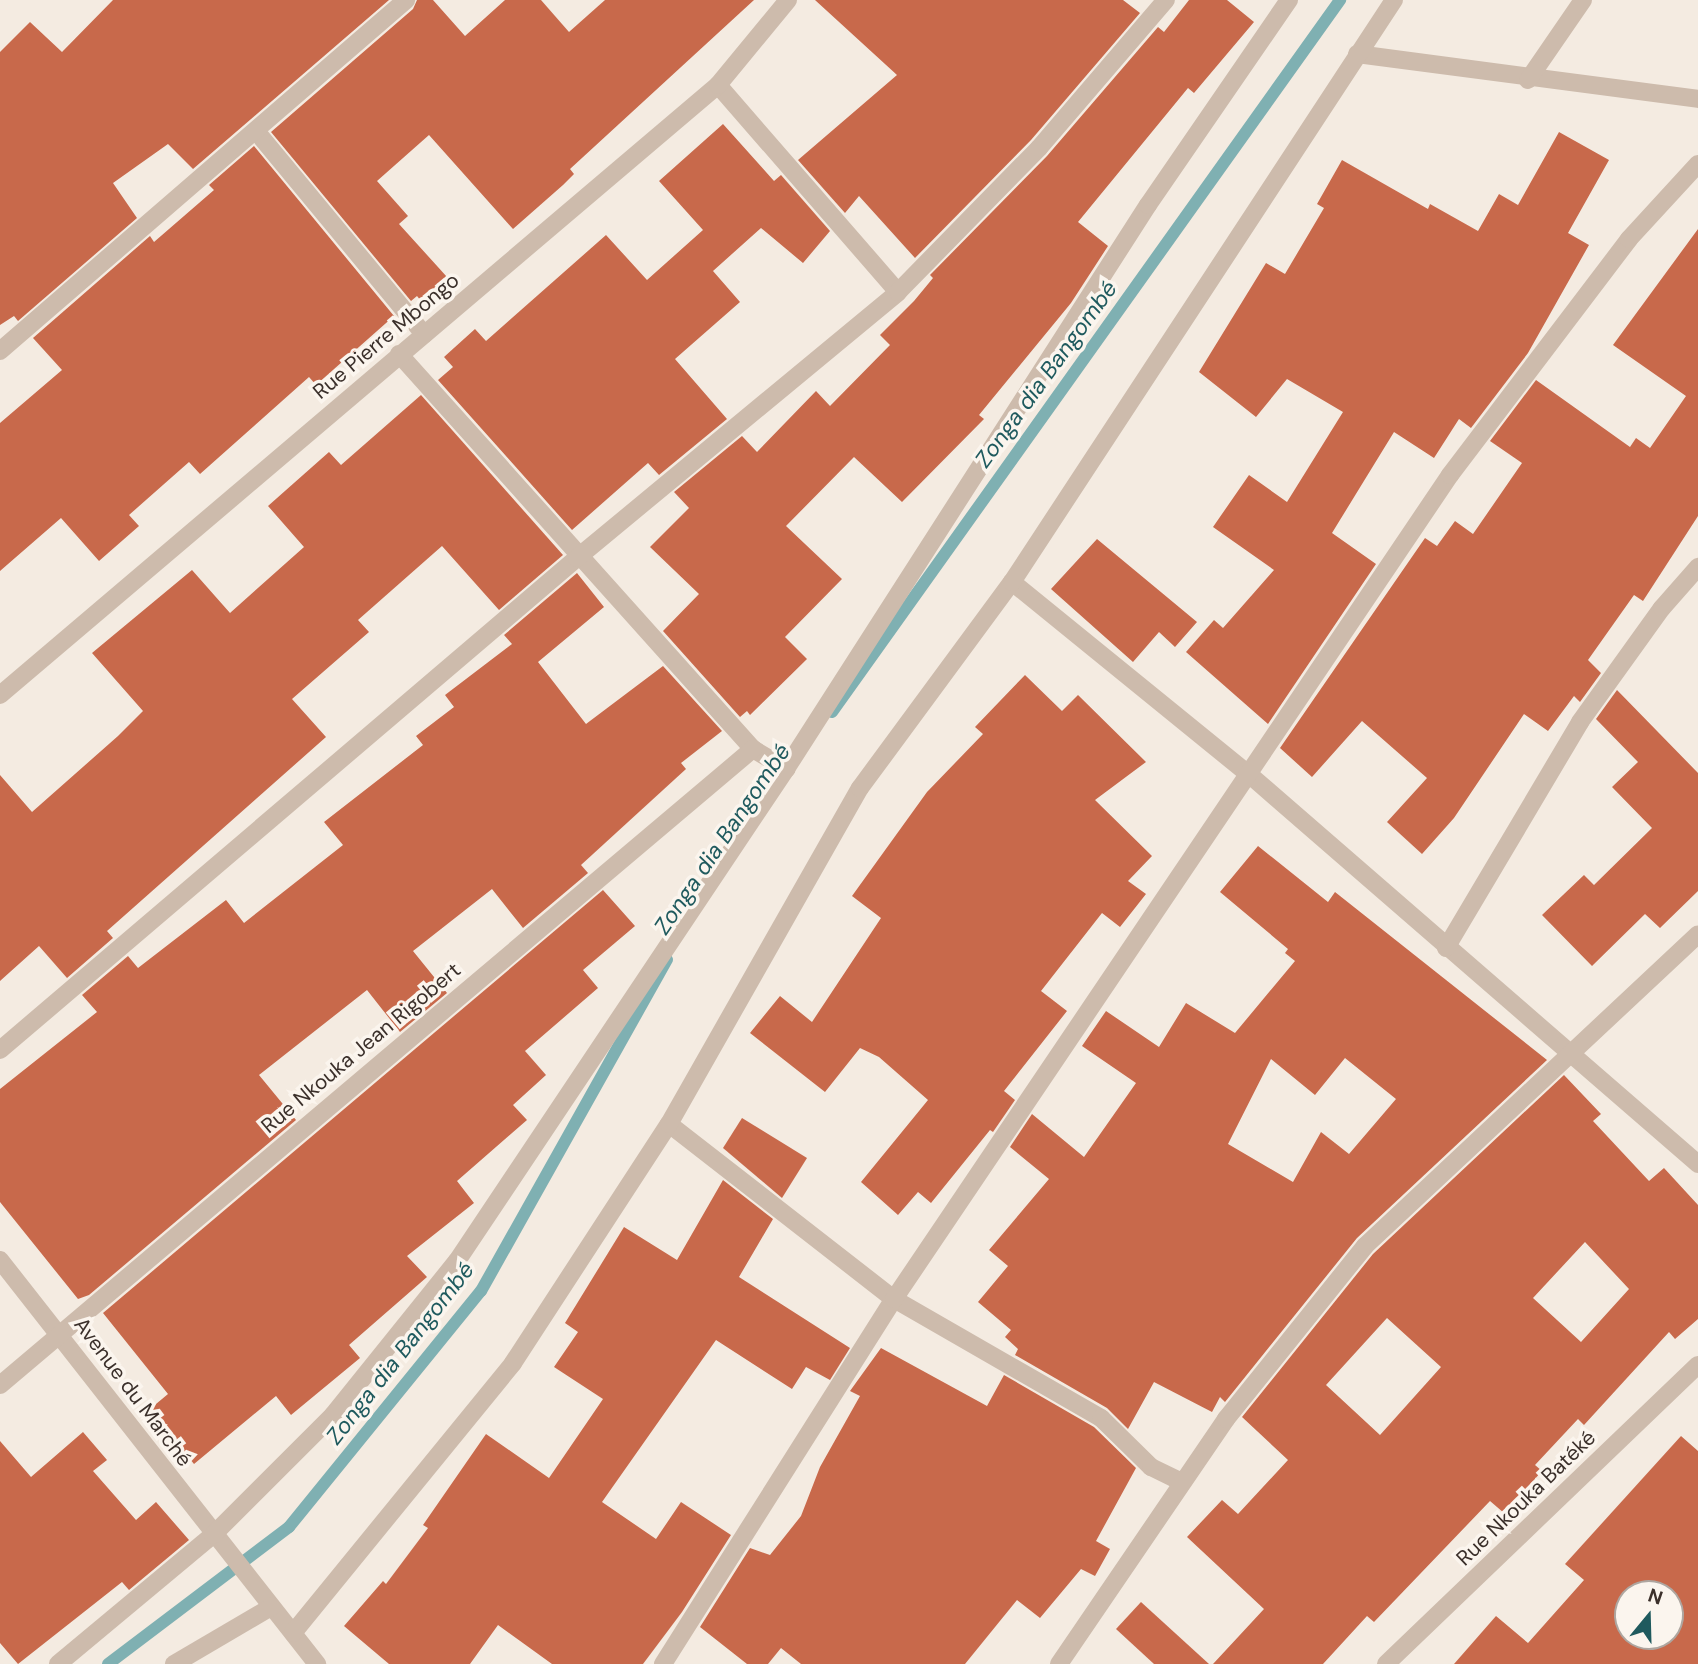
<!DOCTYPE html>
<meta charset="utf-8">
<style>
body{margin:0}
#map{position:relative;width:1698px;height:1664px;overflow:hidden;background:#f4ebe1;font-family:"DM Sans",sans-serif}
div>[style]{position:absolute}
.stream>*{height:12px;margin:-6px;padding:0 6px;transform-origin:6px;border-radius:6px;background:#7fb0b2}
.building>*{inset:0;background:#c8694b}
.minor>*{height:18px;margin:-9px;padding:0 9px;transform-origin:9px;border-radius:9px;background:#cdbbac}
span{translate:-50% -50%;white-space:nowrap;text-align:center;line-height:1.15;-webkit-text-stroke:7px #fbf5ee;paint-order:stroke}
.street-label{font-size:21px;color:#3b302b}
.water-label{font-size:23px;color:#1f5a5e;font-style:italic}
.north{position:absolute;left:1614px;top:1580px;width:70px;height:70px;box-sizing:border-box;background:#fbf5ee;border:2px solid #aea6a0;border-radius:50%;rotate:19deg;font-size:19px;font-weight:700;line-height:28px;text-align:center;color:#3b302b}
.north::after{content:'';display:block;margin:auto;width:24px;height:32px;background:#1f5a5e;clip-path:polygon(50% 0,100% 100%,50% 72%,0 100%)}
</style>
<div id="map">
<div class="stream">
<i style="left:832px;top:712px;width:875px;rotate:-54.49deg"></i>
<i style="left:108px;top:1664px;width:227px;rotate:-37.1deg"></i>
<i style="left:289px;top:1527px;width:304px;rotate:-50.9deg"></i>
<i style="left:481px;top:1291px;width:380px;rotate:-60.7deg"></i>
</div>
<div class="building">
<i style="clip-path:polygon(113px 0,389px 0,193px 169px,168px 144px,113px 183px,137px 218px,18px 321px,14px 316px,0 325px,0 52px,30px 22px,62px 52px)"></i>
<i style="clip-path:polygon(417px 0,433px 0,465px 36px,505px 0,541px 0,569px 32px,605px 0,754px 0,570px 169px,574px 174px,563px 185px,513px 229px,429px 135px,377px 181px,408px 216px,399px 224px,447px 277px,421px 301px,417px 296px,411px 301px,271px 132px,413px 9px)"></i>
<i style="clip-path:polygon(815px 0,1123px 0,1140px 13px,1031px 140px,915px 258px,859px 196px,845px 213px,798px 160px,897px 75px)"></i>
<i style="clip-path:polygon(1189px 0,1227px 0,1254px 22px,1194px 93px,1188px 88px,1078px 222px,1108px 246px,1071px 303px,979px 415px,984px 419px,902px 502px,854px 457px,786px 526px,842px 579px,785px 637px,807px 659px,750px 715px,747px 711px,740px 717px,663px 631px,699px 594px,650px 547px,689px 508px,674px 492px,742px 436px,757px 452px,816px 391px,830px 406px,890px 345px,880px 335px,914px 301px,933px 278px,930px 275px,1047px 156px,1158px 27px,1164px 32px)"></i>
<i style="clip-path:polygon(723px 124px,774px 181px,781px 175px,830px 231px,803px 263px,761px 228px,713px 271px,740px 302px,675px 359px,727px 419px,659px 475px,648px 463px,572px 530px,438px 380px,453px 367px,444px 357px,475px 329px,486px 341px,606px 235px,647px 280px,703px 230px,659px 181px)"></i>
<i style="clip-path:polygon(1559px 132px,1609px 160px,1568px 233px,1589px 245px,1528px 353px,1471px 428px,1459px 419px,1434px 458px,1394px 432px,1332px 533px,1376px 564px,1268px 724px,1186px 652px,1214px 620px,1223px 628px,1274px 570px,1213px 527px,1249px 475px,1287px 502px,1343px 412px,1287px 379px,1256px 417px,1199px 372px,1266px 263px,1285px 274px,1324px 208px,1317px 204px,1342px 160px,1428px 209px,1430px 204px,1478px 231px,1499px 194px,1518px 205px)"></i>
<i style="clip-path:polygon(254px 146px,394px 316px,316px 385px,309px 377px,200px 474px,189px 462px,129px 515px,139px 526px,99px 561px,61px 518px,0 571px,0 423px,62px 370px,33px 338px,150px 236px,154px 242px,214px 190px,209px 185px)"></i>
<i style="clip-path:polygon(1698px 229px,1698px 516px,1643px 601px,1634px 595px,1588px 660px,1601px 673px,1580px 702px,1574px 696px,1548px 731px,1524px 714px,1454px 818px,1422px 854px,1387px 822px,1427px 778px,1362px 721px,1312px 777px,1280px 748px,1425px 538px,1437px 546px,1455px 521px,1473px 534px,1522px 463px,1490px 441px,1536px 380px,1630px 447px,1636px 438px,1650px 448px,1686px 396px,1613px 345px)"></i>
<i style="clip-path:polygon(421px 395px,563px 555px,499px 610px,442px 546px,358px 620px,369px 632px,292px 699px,326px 737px,107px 931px,113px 938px,67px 978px,39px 946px,0 981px,0 775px,32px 812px,118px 736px,143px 711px,92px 653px,192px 570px,230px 613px,304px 547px,268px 506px,329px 452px,341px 465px)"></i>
<i style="clip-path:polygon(1097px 539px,1197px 622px,1175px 647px,1159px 632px,1133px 662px,1051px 589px)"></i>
<i style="clip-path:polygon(577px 573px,604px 607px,538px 662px,586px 724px,663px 666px,722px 731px,681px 763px,686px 769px,581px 865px,588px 873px,523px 928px,492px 889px,413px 951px,447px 993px,400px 1032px,367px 990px,259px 1075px,296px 1120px,89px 1295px,78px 1299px,0 1202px,0 1089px,97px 1012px,82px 995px,128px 956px,138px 968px,226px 900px,244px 923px,343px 845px,324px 822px,423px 745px,416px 736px,454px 707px,445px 695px,512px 644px,504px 635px)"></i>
<i style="clip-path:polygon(1025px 675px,1062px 711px,1078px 695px,1146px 762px,1095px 800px,1152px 856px,1128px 881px,1146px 894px,1120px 927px,1102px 913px,1041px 991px,1067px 1011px,1004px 1091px,1015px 1100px,993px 1132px,990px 1130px,931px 1203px,918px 1192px,898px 1215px,861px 1182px,928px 1100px,879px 1057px,860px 1048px,825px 1092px,750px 1033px,780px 996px,812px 1022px,881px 918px,852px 896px,927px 792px,983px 734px,975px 727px)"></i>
<i style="clip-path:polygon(1617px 690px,1698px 773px,1698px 891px,1660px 928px,1645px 914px,1592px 966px,1542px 915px,1584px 875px,1594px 885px,1652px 828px,1612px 787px,1638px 762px,1596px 719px)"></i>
<i style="clip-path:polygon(evenodd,1258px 846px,1328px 902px,1335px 892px,1547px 1060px,1357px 1238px,1225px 1402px,1220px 1397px,1212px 1412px,1154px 1382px,1128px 1429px,1107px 1408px,1015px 1355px,1018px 1349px,1005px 1337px,1011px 1330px,978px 1302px,1008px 1266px,989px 1250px,1049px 1179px,1010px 1147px,1032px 1114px,1084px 1157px,1136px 1083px,1082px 1046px,1106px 1011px,1159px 1047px,1186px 1003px,1235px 1033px,1295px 961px,1285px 953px,1288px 949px,1220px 892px,1258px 846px,1345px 1058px,1396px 1099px,1349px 1154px,1321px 1132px,1293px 1182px,1228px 1144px,1271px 1059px,1315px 1095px,1345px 1058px)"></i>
<i style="clip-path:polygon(603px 890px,635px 926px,583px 970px,598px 988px,525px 1051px,546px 1075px,513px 1105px,527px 1120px,457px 1181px,474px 1203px,407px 1256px,427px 1277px,349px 1345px,360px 1358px,291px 1415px,276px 1396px,194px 1464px,150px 1409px,168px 1394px,103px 1313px)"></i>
<i style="clip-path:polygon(evenodd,1564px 1075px,1601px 1114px,1593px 1121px,1649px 1181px,1664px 1168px,1698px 1205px,1698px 1319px,1675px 1339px,1669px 1332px,1584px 1425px,1578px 1419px,1535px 1465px,1542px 1471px,1504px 1513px,1490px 1501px,1374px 1622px,1367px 1616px,1323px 1664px,1213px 1664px,1264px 1609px,1187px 1537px,1222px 1500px,1238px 1514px,1288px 1460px,1242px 1417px,1373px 1254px,1564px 1075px,1585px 1242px,1629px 1289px,1581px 1342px,1533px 1298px,1585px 1242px,1564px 1075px,1387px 1318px,1441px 1367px,1380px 1435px,1326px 1385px,1387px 1318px)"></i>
<i style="clip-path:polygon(742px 1118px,807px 1158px,782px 1198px,723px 1148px)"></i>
<i style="clip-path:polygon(723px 1180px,773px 1219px,739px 1277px,850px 1348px,830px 1380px,806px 1367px,792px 1389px,716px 1340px,602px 1502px,656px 1539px,681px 1502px,731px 1535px,682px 1612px,643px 1664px,552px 1664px,498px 1625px,470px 1664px,389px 1664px,344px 1626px,383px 1581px,386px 1584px,428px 1528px,423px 1525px,486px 1434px,549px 1478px,603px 1399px,554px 1367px,578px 1332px,565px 1323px,624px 1227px,677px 1260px)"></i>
<i style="clip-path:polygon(881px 1348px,987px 1406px,1004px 1375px,1094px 1427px,1136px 1468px,1096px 1541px,1110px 1549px,1095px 1576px,1081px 1569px,1040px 1618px,1017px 1600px,965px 1664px,801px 1664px,781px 1648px,768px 1664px,747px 1664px,700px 1627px,750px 1548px,770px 1555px,801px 1516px,820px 1467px,860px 1396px,850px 1391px)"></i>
<i style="clip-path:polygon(83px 1432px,107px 1460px,93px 1471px,136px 1520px,156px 1502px,189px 1540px,129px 1590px,122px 1582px,18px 1664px,0 1643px,0 1441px,31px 1477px)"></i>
<i style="clip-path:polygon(evenodd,1681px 1436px,1698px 1451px,1698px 1664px,1454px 1664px,1496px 1616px,1528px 1643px,1584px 1580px,1565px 1564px,1681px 1436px,1628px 1594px,1670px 1594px,1670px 1636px,1628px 1636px,1628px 1594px)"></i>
<i style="clip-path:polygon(1141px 1602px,1209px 1664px,1154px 1664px,1116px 1629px)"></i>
</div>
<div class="minor">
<i style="left:1357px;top:54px;width:344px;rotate:7.5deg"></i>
<i style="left:1528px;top:80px;width:97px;rotate:-55.5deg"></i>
<i style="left:718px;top:85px;width:274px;rotate:49deg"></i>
<i style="left:256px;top:131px;width:264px;rotate:50.4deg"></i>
<i style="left:0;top:351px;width:537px;rotate:-40.84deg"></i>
<i style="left:399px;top:354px;width:530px;rotate:48.13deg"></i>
<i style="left:753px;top:749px;width:39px;rotate:31deg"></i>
<i style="left:1012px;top:582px;width:308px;rotate:39.1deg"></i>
<i style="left:1251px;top:776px;width:592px;rotate:40.96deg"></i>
<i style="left:0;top:695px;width:942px;rotate:-40.35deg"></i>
<i style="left:718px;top:85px;width:110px;rotate:-50.5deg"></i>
<i style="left:1446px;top:948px;width:263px;rotate:-59.3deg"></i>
<i style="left:1580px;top:722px;width:140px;rotate:-54.3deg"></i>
<i style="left:1662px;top:608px;width:55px;rotate:-48.7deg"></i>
<i style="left:0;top:1050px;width:758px;rotate:-40.45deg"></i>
<i style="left:577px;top:558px;width:417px;rotate:-39.6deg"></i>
<i style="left:898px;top:292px;width:202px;rotate:-45.6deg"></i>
<i style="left:1039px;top:148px;width:195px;rotate:-49.4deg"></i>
<i style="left:669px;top:1124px;width:285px;rotate:37.9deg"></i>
<i style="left:894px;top:1299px;width:239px;rotate:29.9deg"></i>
<i style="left:1101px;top:1418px;width:70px;rotate:44.4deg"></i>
<i style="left:1151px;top:1467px;width:34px;rotate:26deg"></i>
<i style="left:0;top:1260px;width:514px;rotate:51.88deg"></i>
<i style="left:0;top:1385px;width:986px;rotate:-40.19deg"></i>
<i style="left:293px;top:1633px;width:348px;rotate:-50.8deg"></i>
<i style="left:513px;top:1363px;width:285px;rotate:-56.9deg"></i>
<i style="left:669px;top:1124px;width:386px;rotate:-60.4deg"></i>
<i style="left:860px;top:788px;width:256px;rotate:-53.6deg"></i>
<i style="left:1012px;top:582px;width:696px;rotate:-56.72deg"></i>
<i style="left:58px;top:1664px;width:202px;rotate:-39.8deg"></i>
<i style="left:213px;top:1535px;width:170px;rotate:-45deg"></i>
<i style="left:333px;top:1415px;width:198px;rotate:-51.2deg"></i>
<i style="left:457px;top:1261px;width:592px;rotate:-56.23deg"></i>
<i style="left:786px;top:769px;width:670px;rotate:-57.31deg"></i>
<i style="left:1148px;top:205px;width:249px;rotate:-55.5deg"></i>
<i style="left:174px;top:1664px;width:113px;rotate:-30.4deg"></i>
<i style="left:663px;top:1664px;width:432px;rotate:-57.7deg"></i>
<i style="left:894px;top:1299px;width:994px;rotate:-55.99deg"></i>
<i style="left:1450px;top:475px;width:296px;rotate:-52.8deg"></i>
<i style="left:1629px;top:239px;width:102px;rotate:-47.4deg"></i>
<i style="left:1059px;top:1664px;width:297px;rotate:-55.7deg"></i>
<i style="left:1226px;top:1419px;width:222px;rotate:-51.2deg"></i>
<i style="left:1365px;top:1246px;width:456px;rotate:-43.1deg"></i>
<i style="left:1386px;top:1664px;width:432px;rotate:-43.8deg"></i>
</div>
<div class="street-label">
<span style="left:386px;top:336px;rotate:-40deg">Rue Pierre Mbongo</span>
<span style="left:361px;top:1048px;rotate:-40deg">Rue Nkouka Jean Rigobert</span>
<span style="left:133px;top:1392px;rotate:53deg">Avenue du Marché</span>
<span style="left:1526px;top:1498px;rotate:-44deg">Rue Nkouka Batéké</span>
</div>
<div class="water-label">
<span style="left:1046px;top:374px;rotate:-54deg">Zonga dia Bangombé</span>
<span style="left:722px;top:839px;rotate:-56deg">Zonga dia Bangombé</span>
<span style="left:400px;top:1353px;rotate:-52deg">Zonga dia Bangombé</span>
</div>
<div class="north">N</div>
</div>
